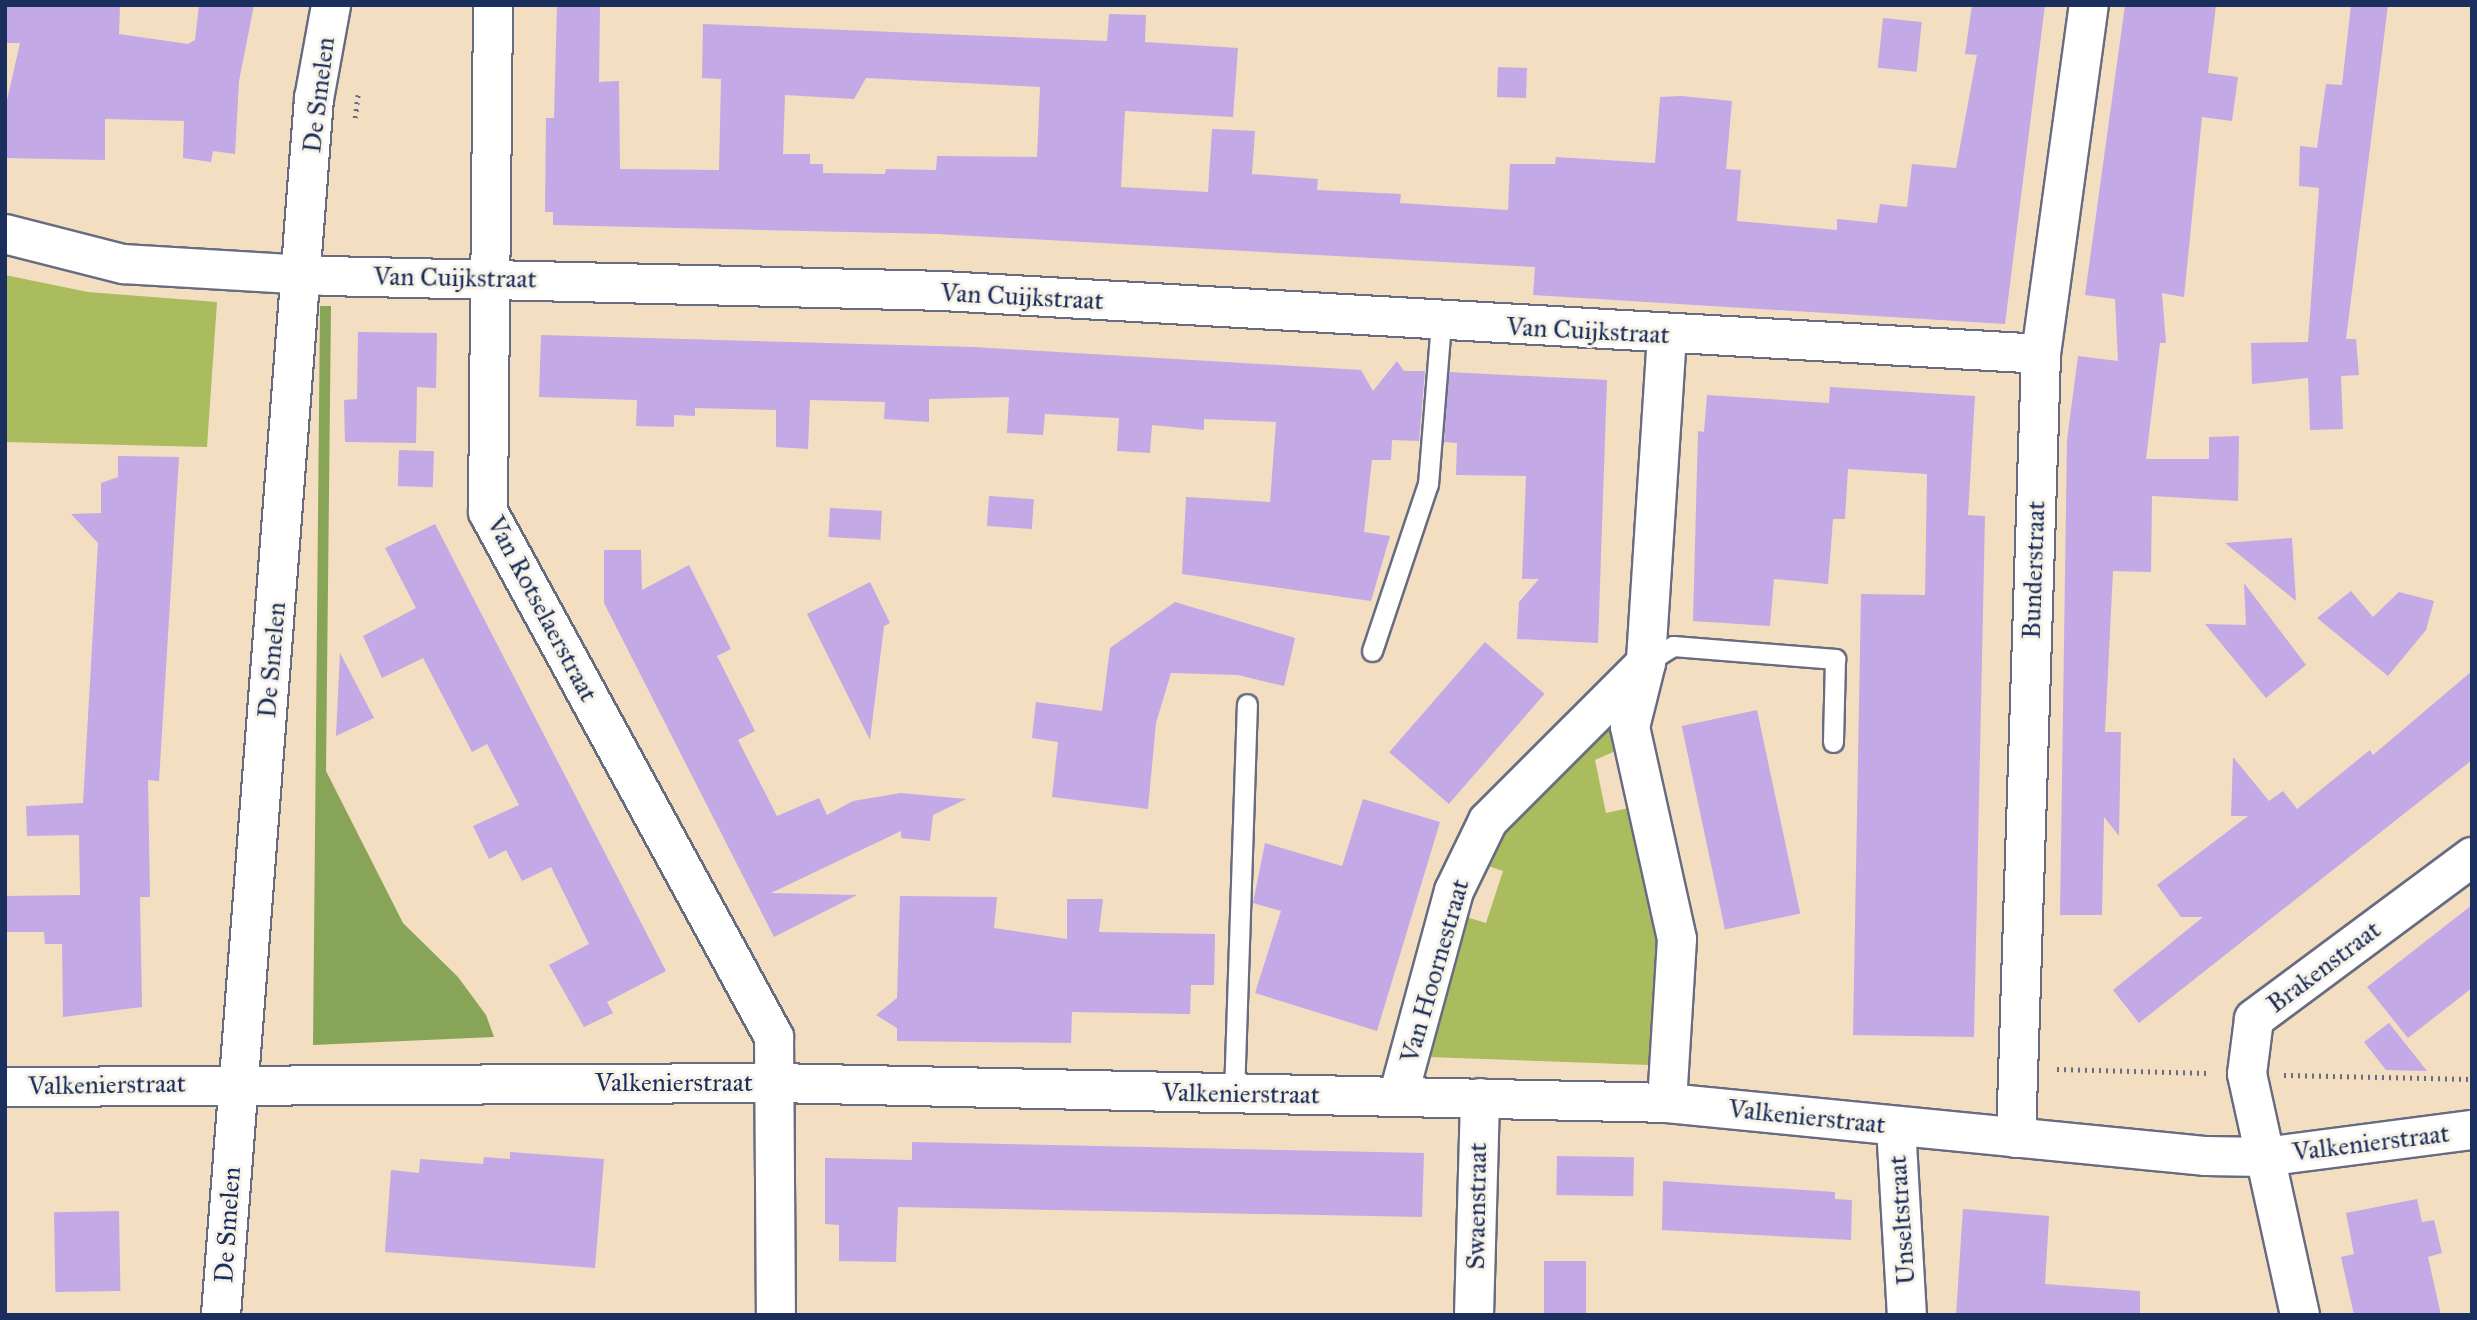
<!DOCTYPE html>
<style>
body{margin:0}
#map{position:relative;width:2477px;height:1320px;overflow:hidden;background:#f3dec2;font-family:"IM FELL Great Primer",serif}
div>[style]{position:absolute}
.green>*{inset:0;background:#abbc5f}
.forest>*{inset:0;background:#88a456}
.building>*{inset:0;background:#c3a9e5;transform-origin:0 0}
.path>*{height:4.5px;margin-top:-2.25px;transform-origin:0;background:repeating-linear-gradient(90deg,#676c81 0 2px,transparent 0 7px)}
.roads{filter:drop-shadow(2px 0 #676c81) drop-shadow(-2px 0 #676c81) drop-shadow(0 2px #676c81) drop-shadow(0 -2px #676c81)}
.lane>*{height:19px;margin:-9.5px;padding:0 9.5px;transform-origin:9.5px;border-radius:9.5px;background:#fff}
.street>*{height:38px;margin:-19px;padding:0 19px;transform-origin:19px;border-radius:19px;background:#fff}
.secondary>*{height:38px;margin:-19px;padding:0 19px;transform-origin:19px;border-radius:19px;background:#fff}
span{translate:-50% -50%;white-space:nowrap;text-align:center;line-height:1.15;-webkit-text-stroke:6px #f7f3e8;paint-order:stroke}
.street-label{font-size:26px;color:#1b2f5e}
.frame{position:absolute;inset:0;border:7px solid #1b2f5e;pointer-events:none}
</style>
<div id="map">
<div class="green">
<i style="clip-path:polygon(5px 275px,88px 292px,217px 302px,207px 447px,5px 442px)"></i>
<i style="clip-path:polygon(1593px 720px,1617px 727px,1620px 749px,1595px 760px,1606px 813px,1633px 807px,1660px 943px,1649px 1065px,1428px 1057px,1463px 916px,1486px 923px,1503px 871px,1479px 863px)"></i>
</div>
<div class="forest">
<i style="clip-path:polygon(320px 306px,331px 306px,326px 771px,403px 923px,458px 977px,486px 1015px,494px 1037px,313px 1045px)"></i>
</div>
<div class="building">
<i style="clip-path:polygon(5px 5px,120px 5px,119px 34px,188px 44px,195px 40px,199px 5px,254px 5px,239px 81px,235px 154px,213px 151px,211px 162px,183px 158px,184px 121px,105px 119px,105px 160px,5px 158px,5px 109px,20px 43px,5px 43px)"></i>
<i style="clip-path:polygon(evenodd,557px 5px,600px 5px,599px 82px,619px 81px,620px 169px,719px 170px,721px 79px,702px 78px,703px 24px,1107px 41px,1109px 14px,1146px 15px,1145px 42px,1238px 48px,1233px 117px,1125px 111px,1121px 187px,1208px 192px,1212px 129px,1255px 131px,1252px 174px,1318px 179px,1317px 190px,1401px 194px,1400px 203px,1508px 210px,1510px 164px,1555px 164px,1556px 157px,1655px 163px,1660px 97px,1681px 96px,1732px 101px,1726px 169px,1741px 170px,1737px 221px,1837px 230px,1837px 219px,1877px 223px,1880px 204px,1907px 207px,1912px 164px,1956px 168px,1977px 55px,1965px 54px,1972px 5px,2045px 5px,2005px 324px,1533px 295px,1535px 267px,937px 234px,553px 225px,553px 212px,545px 212px,546px 118px,554px 118px,557px 5px,866px 78px,1040px 87px,1037px 157px,937px 156px,936px 170px,886px 169px,885px 174px,823px 173px,823px 164px,810px 164px,810px 154px,783px 154px,785px 95px,854px 99px,866px 78px)"></i>
<i style="clip-path:polygon(2125px 5px,2216px 5px,2208px 73px,2238px 77px,2232px 121px,2202px 117px,2184px 297px,2162px 293px,2166px 343px,2160px 343px,2146px 459px,2209px 459px,2209px 437px,2239px 436px,2238px 501px,2152px 496px,2151px 572px,2113px 571px,2105px 732px,2121px 732px,2119px 836px,2104px 817px,2102px 915px,2060px 915px,2067px 440px,2078px 356px,2118px 361px,2115px 299px,2085px 295px)"></i>
<i style="clip-path:polygon(2351px 5px,2388px 5px,2346px 339px,2356px 339px,2359px 375px,2341px 376px,2343px 429px,2310px 430px,2308px 378px,2252px 384px,2251px 343px,2308px 342px,2319px 188px,2299px 186px,2300px 146px,2317px 148px,2326px 84px,2342px 85px)"></i>
<i style="left:1883px;top:18px;width:39px;height:50px;rotate:6deg"></i>
<i style="left:1498px;top:67px;width:29px;height:30px;rotate:2deg"></i>
<i style="clip-path:polygon(358px 332px,437px 333px,436px 388px,417px 387px,416px 443px,345px 442px,344px 400px,357px 399px)"></i>
<i style="clip-path:polygon(541px 335px,973px 347px,1361px 370px,1373px 391px,1397px 361px,1404px 371px,1425px 371px,1419px 441px,1392px 440px,1391px 460px,1372px 460px,1364px 532px,1390px 536px,1371px 601px,1182px 574px,1186px 497px,1270px 502px,1276px 422px,1204px 419px,1204px 430px,1152px 425px,1150px 453px,1117px 451px,1119px 418px,1045px 414px,1043px 435px,1007px 433px,1009px 397px,929px 399px,929px 422px,884px 419px,885px 402px,810px 400px,808px 449px,776px 447px,776px 410px,695px 408px,695px 416px,674px 415px,674px 427px,636px 426px,637px 400px,539px 397px)"></i>
<i style="clip-path:polygon(1449px 372px,1607px 380px,1598px 643px,1517px 639px,1519px 602px,1539px 579px,1522px 579px,1526px 476px,1456px 475px,1457px 443px,1444px 442px)"></i>
<i style="clip-path:polygon(1830px 387px,1975px 396px,1968px 515px,1985px 516px,1974px 1037px,1853px 1035px,1861px 594px,1925px 595px,1927px 474px,1848px 469px,1845px 519px,1833px 519px,1828px 584px,1774px 579px,1770px 626px,1693px 621px,1698px 431px,1704px 432px,1707px 395px,1829px 403px)"></i>
<i style="left:399px;top:450px;width:35px;height:36px;rotate:2deg"></i>
<i style="clip-path:polygon(118px 456px,179px 457px,159px 781px,148px 780px,150px 897px,140px 897px,142px 1007px,63px 1017px,62px 944px,45px 944px,44px 932px,5px 932px,5px 896px,80px 895px,79px 835px,27px 836px,26px 806px,83px 803px,98px 543px,71px 514px,101px 513px,101px 483px,118px 477px)"></i>
<i style="left:989px;top:496px;width:45px;height:30px;rotate:4deg"></i>
<i style="left:830px;top:508px;width:52px;height:29px;rotate:3deg"></i>
<i style="clip-path:polygon(435px 524px,666px 971px,607px 1002px,613px 1013px,584px 1027px,549px 965px,589px 944px,551px 867px,522px 881px,506px 850px,489px 859px,473px 826px,519px 805px,487px 744px,472px 752px,423px 658px,382px 678px,363px 636px,416px 608px,385px 548px)"></i>
<i style="clip-path:polygon(2292px 538px,2296px 601px,2225px 543px)"></i>
<i style="clip-path:polygon(604px 550px,641px 550px,642px 590px,689px 565px,731px 649px,717px 656px,755px 731px,738px 740px,777px 816px,819px 798px,827px 815px,853px 801px,901px 793px,966px 799px,933px 815px,930px 841px,901px 838px,901px 831px,771px 893px,857px 895px,774px 937px,604px 603px)"></i>
<i style="clip-path:polygon(870px 582px,890px 623px,884px 626px,870px 740px,807px 614px)"></i>
<i style="clip-path:polygon(2244px 583px,2306px 665px,2266px 698px,2205px 624px,2246px 625px)"></i>
<i style="clip-path:polygon(2351px 591px,2373px 617px,2399px 592px,2434px 601px,2426px 630px,2388px 676px,2317px 618px)"></i>
<i style="clip-path:polygon(1175px 602px,1295px 638px,1284px 686px,1238px 675px,1171px 673px,1156px 723px,1148px 809px,1052px 797px,1058px 742px,1032px 738px,1036px 702px,1102px 711px,1110px 648px)"></i>
<i style="left:1485px;top:642px;width:79px;height:146px;rotate:41deg"></i>
<i style="clip-path:polygon(340px 653px,374px 718px,336px 736px)"></i>
<i style="clip-path:polygon(2472px 671px,2472px 760px,2139px 1023px,2113px 990px,2203px 917px,2181px 917px,2157px 885px,2248px 816px,2231px 816px,2233px 757px,2269px 801px,2283px 791px,2297px 809px,2370px 750px,2373px 755px)"></i>
<i style="left:1757px;top:710px;width:208px;height:77px;rotate:78deg"></i>
<i style="clip-path:polygon(1363px 799px,1440px 822px,1377px 1031px,1255px 993px,1281px 911px,1253px 903px,1265px 843px,1342px 866px)"></i>
<i style="clip-path:polygon(900px 896px,997px 897px,994px 928px,1067px 939px,1067px 899px,1103px 899px,1099px 932px,1215px 934px,1214px 985px,1191px 985px,1190px 1014px,1072px 1012px,1071px 1043px,897px 1041px,897px 1028px,876px 1015px,897px 998px)"></i>
<i style="clip-path:polygon(2472px 905px,2472px 988px,2408px 1038px,2367px 987px)"></i>
<i style="clip-path:polygon(2389px 1023px,2427px 1071px,2386px 1070px,2364px 1042px)"></i>
<i style="clip-path:polygon(912px 1142px,1424px 1153px,1422px 1217px,898px 1207px,896px 1262px,839px 1261px,839px 1225px,825px 1224px,825px 1158px,912px 1160px)"></i>
<i style="clip-path:polygon(510px 1152px,604px 1159px,595px 1268px,385px 1252px,391px 1170px,419px 1173px,420px 1159px,483px 1164px,484px 1157px,510px 1159px)"></i>
<i style="left:1557px;top:1156px;width:77px;height:39px;rotate:1deg"></i>
<i style="clip-path:polygon(1663px 1181px,1835px 1192px,1835px 1199px,1852px 1200px,1851px 1240px,1662px 1230px)"></i>
<i style="clip-path:polygon(2417px 1199px,2422px 1222px,2434px 1220px,2442px 1253px,2428px 1257px,2441px 1315px,2354px 1315px,2341px 1257px,2354px 1254px,2346px 1213px)"></i>
<i style="clip-path:polygon(1963px 1209px,2049px 1216px,2045px 1284px,2140px 1291px,2140px 1315px,1956px 1315px)"></i>
<i style="left:119px;top:1211px;width:80px;height:65px;rotate:89deg"></i>
<i style="left:1544px;top:1261px;width:42px;height:54px"></i>
</div>
<div class="path">
<i style="left:355px;top:118px;width:26px;rotate:-83deg"></i>
<i style="left:2057px;top:1069px;width:152px;rotate:1.5deg"></i>
<i style="left:2284px;top:1075px;width:188px;rotate:1.2deg"></i>
</div>
<div class="roads">
<div class="lane">
<i style="left:1372px;top:651px;width:176px;rotate:-71.5deg"></i>
<i style="left:1428px;top:484px;width:162px;rotate:-85.4deg"></i>
<i style="left:1646px;top:663px;width:32px;rotate:-32deg"></i>
<i style="left:1673px;top:646px;width:163px;rotate:4.6deg"></i>
<i style="left:1835px;top:659px;width:83px;rotate:91.4deg"></i>
<i style="left:1234px;top:1094px;width:390px;rotate:-88.1deg"></i>
</div>
<div class="street">
<i style="left:493px;top:5px;width:507px;rotate:90.57deg"></i>
<i style="left:488px;top:512px;width:598px;rotate:61.42deg"></i>
<i style="left:774px;top:1037px;width:278px;rotate:89.6deg"></i>
<i style="left:5px;top:234px;width:122px;rotate:14.3deg"></i>
<i style="left:123px;top:264px;width:204px;rotate:3.4deg"></i>
<i style="left:327px;top:276px;width:616px;rotate:1.39deg"></i>
<i style="left:943px;top:291px;width:1100px;rotate:3.28deg"></i>
<i style="left:1667px;top:335px;width:329px;rotate:93.7deg"></i>
<i style="left:1646px;top:663px;width:66px;rotate:104deg"></i>
<i style="left:1630px;top:727px;width:217px;rotate:77.5deg"></i>
<i style="left:1677px;top:939px;width:164px;rotate:93.5deg"></i>
<i style="left:5px;top:1087px;width:770px;rotate:-0.3deg"></i>
<i style="left:775px;top:1083px;width:892px;rotate:1.28deg"></i>
<i style="left:1667px;top:1103px;width:542px;rotate:5.62deg"></i>
<i style="left:2206px;top:1156px;width:58px;rotate:1deg"></i>
<i style="left:2264px;top:1157px;width:210px;rotate:-7.4deg"></i>
<i style="left:1398px;top:1097px;width:213px;rotate:-74.8deg"></i>
<i style="left:1454px;top:891px;width:78px;rotate:-64.1deg"></i>
<i style="left:1488px;top:821px;width:223px;rotate:-45deg"></i>
<i style="left:1896px;top:1126px;width:189px;rotate:86.7deg"></i>
<i style="left:2016px;top:1138px;width:784px;rotate:-88.17deg"></i>
<i style="left:2041px;top:354px;width:352px;rotate:-82.2deg"></i>
<i style="left:1474px;top:1315px;width:217px;rotate:-88.4deg"></i>
<i style="left:2300px;top:1315px;width:247px;rotate:-102.4deg"></i>
<i style="left:2247px;top:1074px;width:55px;rotate:-82.7deg"></i>
<i style="left:2254px;top:1019px;width:272px;rotate:-36.6deg"></i>
</div>
<div class="secondary">
<i style="left:221px;top:1315px;width:1220px;rotate:-85.63deg"></i>
<i style="left:314px;top:99px;width:96px;rotate:-79.7deg"></i>
</div>
</div>
<div class="street-label">
<span style="left:319px;top:95px;rotate:-83deg">De Smelen</span>
<span style="left:455px;top:278px;rotate:1deg">Van Cuijkstraat</span>
<span style="left:1022px;top:297px;rotate:3deg">Van Cuijkstraat</span>
<span style="left:1588px;top:331px;rotate:3deg">Van Cuijkstraat</span>
<span style="left:2034px;top:570px;rotate:-88deg">Bunderstraat</span>
<span style="left:542px;top:609px;rotate:62deg">Van Rotselaerstraat</span>
<span style="left:272px;top:660px;rotate:-85deg">De Smelen</span>
<span style="left:2324px;top:967px;rotate:-37deg">Brakenstraat</span>
<span style="left:1435px;top:971px;rotate:-74deg">Van Hoornestraat</span>
<span style="left:674px;top:1083px">Valkenierstraat</span>
<span style="left:107px;top:1085px;rotate:-1deg">Valkenierstraat</span>
<span style="left:1241px;top:1094px;rotate:1deg">Valkenierstraat</span>
<span style="left:1807px;top:1117px;rotate:6deg">Valkenierstraat</span>
<span style="left:2371px;top:1143px;rotate:-7deg">Valkenierstraat</span>
<span style="left:1477px;top:1206px;rotate:-89deg">Swaenstraat</span>
<span style="left:1902px;top:1220px;rotate:-94deg">Unseltstraat</span>
<span style="left:228px;top:1225px;rotate:-86deg">De Smelen</span>
</div>
<div class="frame"></div>
</div>
